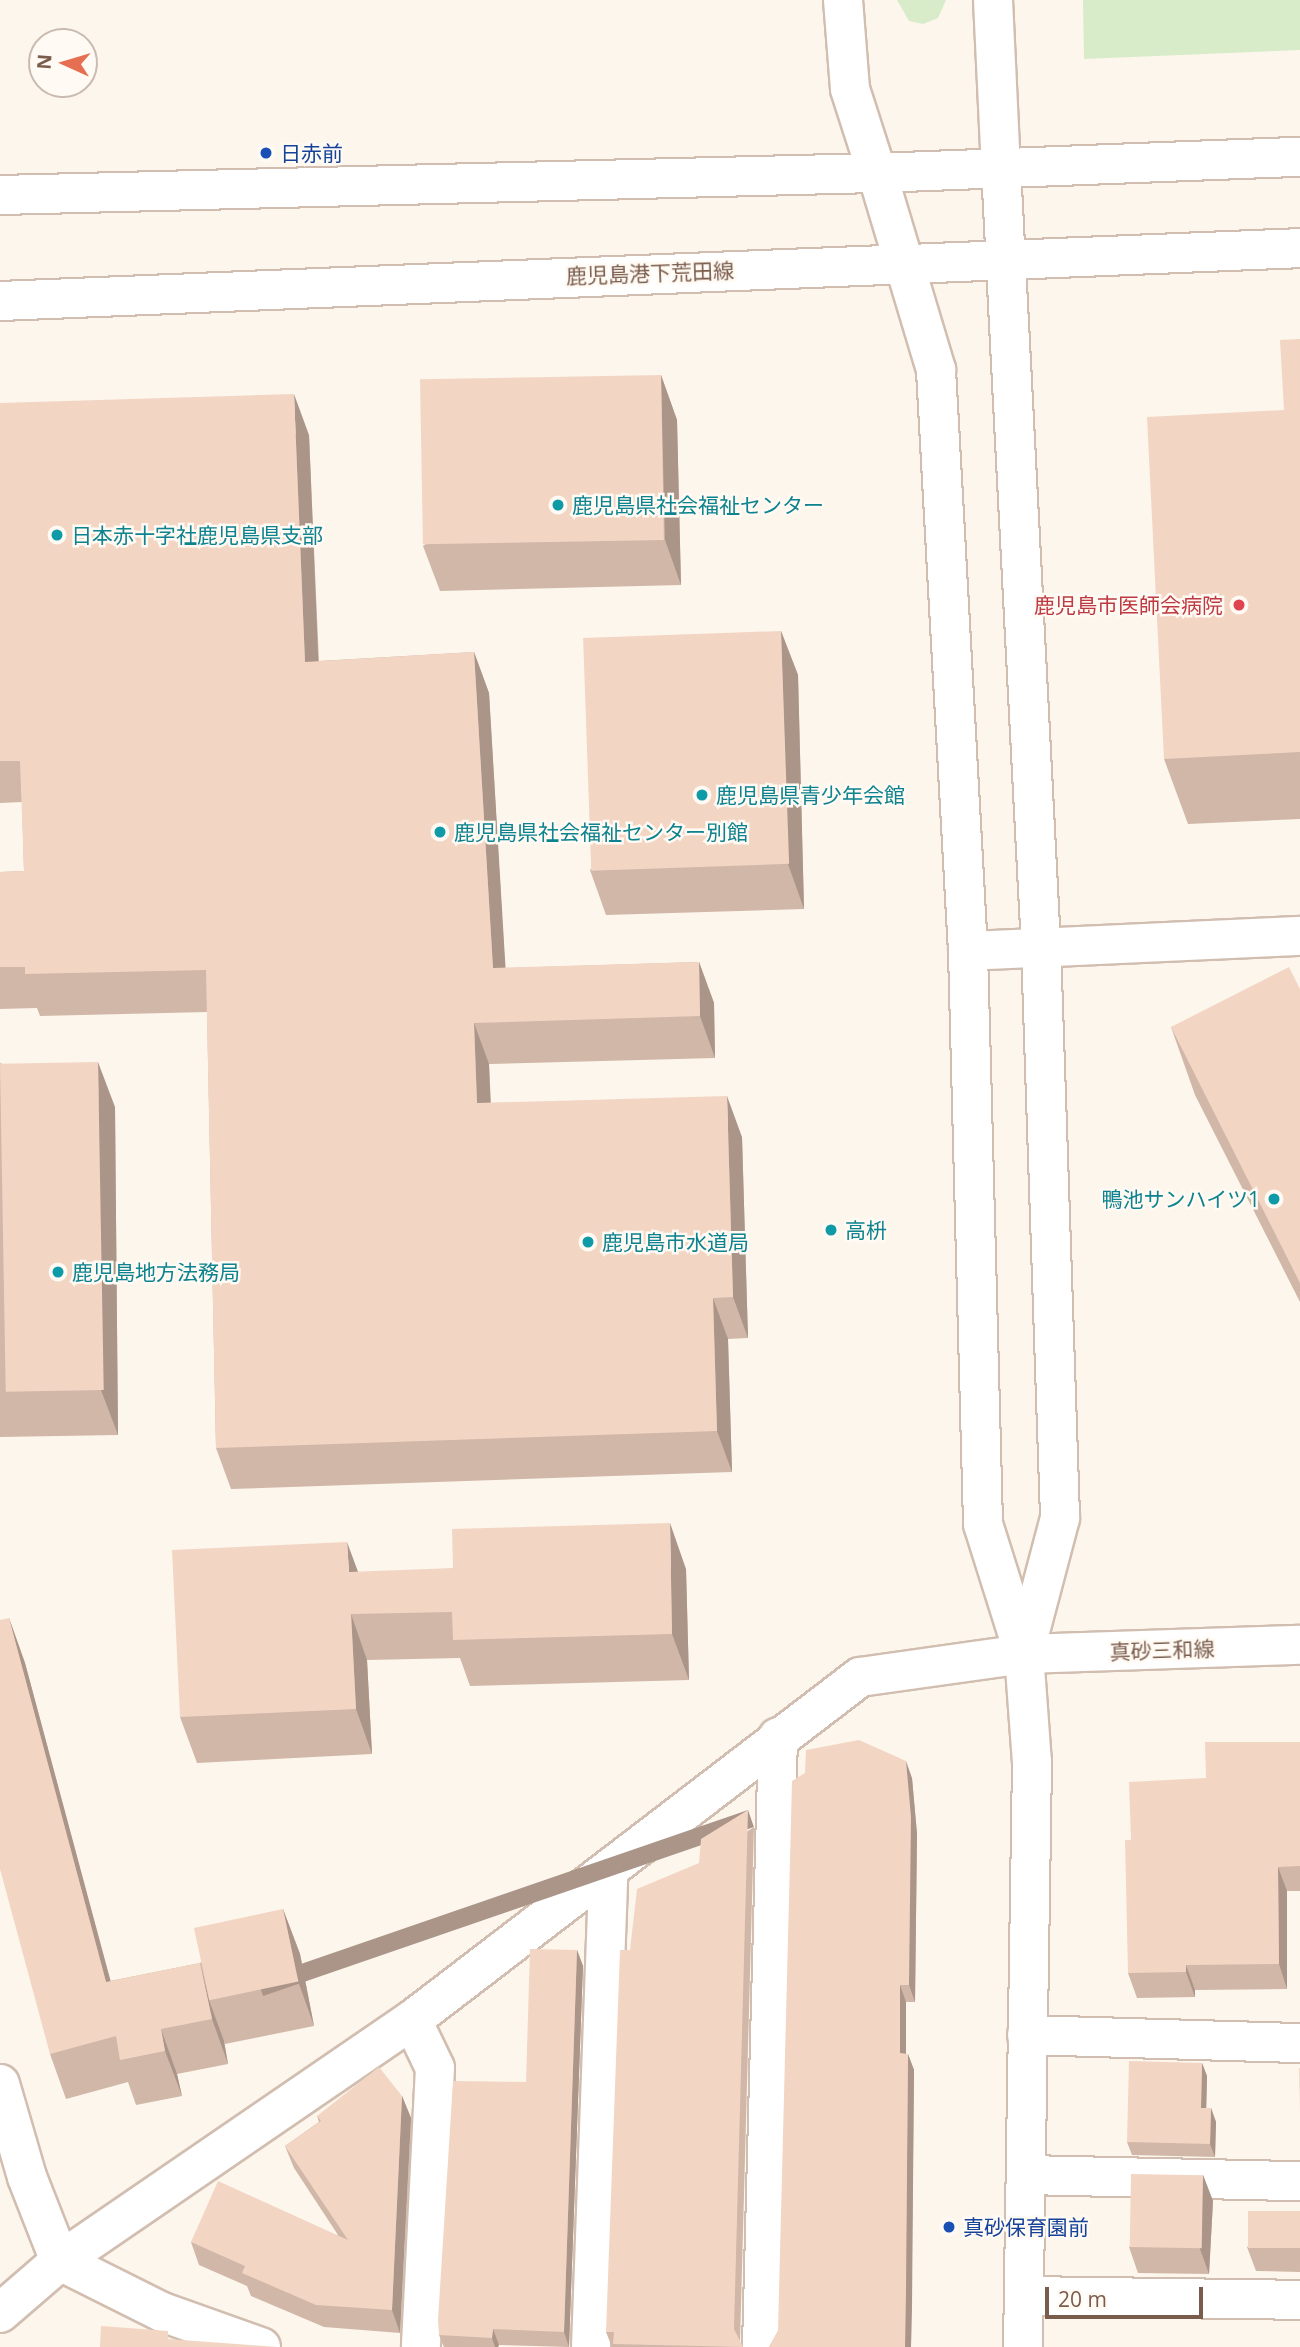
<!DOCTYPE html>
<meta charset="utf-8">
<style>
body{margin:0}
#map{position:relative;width:1300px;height:2347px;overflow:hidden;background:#fdf6ec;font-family:"Open Sans","Noto Sans JP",sans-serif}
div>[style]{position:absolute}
.green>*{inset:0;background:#d8ecc9}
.roads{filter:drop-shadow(2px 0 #d1beb0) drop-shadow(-2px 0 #d1beb0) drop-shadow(0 2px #d1beb0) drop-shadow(0 -2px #d1beb0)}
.minor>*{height:38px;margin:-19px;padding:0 19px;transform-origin:19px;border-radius:19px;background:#fff}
.tertiary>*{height:38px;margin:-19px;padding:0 19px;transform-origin:19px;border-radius:19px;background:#fff}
.secondary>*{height:38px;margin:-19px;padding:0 19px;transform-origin:19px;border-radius:19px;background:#fff}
.wall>*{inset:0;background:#d1b7a8}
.shaded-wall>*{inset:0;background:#aa9588;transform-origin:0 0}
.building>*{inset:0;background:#f3d5c3;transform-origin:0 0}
.dots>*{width:19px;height:19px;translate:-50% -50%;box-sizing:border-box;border:4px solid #fffaf3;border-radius:50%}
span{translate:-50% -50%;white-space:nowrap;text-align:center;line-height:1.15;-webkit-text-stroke:5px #fffaf3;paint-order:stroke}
.transit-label{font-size:21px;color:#164399}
.left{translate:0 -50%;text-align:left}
.street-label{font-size:21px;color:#7a5c4d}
.culture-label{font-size:21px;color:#0d838f}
.right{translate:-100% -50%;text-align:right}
.health-label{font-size:21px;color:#be3a42}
.north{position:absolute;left:28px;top:28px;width:70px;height:70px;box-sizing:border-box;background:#fffaf3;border:2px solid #cabbb1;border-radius:50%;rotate:274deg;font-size:19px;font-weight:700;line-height:28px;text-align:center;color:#7a5c4d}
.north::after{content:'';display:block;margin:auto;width:24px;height:32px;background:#e76f51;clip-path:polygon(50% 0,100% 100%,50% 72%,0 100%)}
.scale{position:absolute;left:1045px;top:2287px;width:158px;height:32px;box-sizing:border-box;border:4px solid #7a5c4d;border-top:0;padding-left:9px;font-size:21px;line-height:24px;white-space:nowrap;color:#7a5c4d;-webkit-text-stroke:5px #fffaf3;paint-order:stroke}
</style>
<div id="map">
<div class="green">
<i style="clip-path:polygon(897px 0,946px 0,938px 18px,923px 24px,909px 21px)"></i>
<i style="clip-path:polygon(1083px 0,1300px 0,1300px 50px,1084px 59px)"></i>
</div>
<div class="roads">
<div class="minor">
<i style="left:843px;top:0;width:89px;rotate:85.5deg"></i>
<i style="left:850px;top:89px;width:88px;rotate:72.2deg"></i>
<i style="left:993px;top:0;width:168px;rotate:87.3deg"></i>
<i style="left:968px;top:951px;width:332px;rotate:-2.6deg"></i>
<i style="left:412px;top:2020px;width:53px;rotate:64.4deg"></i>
<i style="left:435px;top:2068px;width:279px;rotate:92.9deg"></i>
<i style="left:1027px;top:2035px;width:273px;rotate:1.7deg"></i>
<i style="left:0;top:2084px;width:97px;rotate:73.8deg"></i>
<i style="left:27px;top:2177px;width:90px;rotate:68.6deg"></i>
<i style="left:60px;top:2261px;width:114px;rotate:26.6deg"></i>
<i style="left:162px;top:2312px;width:105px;rotate:19.5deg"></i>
<i style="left:1026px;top:2175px;width:274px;rotate:1.3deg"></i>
<i style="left:1024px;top:2296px;width:276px;rotate:0.8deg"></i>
<i style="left:591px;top:2347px;width:474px;rotate:-87.9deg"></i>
<i style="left:762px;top:2347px;width:610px;rotate:-88.5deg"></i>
</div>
<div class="tertiary">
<i style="left:1001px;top:168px;width:780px;rotate:87.06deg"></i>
<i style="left:1041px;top:947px;width:571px;rotate:88.09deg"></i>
<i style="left:1060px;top:1518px;width:141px;rotate:104.8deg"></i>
<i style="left:877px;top:173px;width:206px;rotate:73.3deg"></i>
<i style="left:936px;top:370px;width:582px;rotate:86.85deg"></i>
<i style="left:968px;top:951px;width:573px;rotate:88.5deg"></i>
<i style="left:983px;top:1524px;width:136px;rotate:72.5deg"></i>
<i style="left:1024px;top:1654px;width:108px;rotate:85.8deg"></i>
<i style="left:1032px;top:1762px;width:585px;rotate:90.88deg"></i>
<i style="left:0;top:2313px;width:79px;rotate:-40.9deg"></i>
<i style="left:60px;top:2261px;width:427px;rotate:-34.4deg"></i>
<i style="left:412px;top:2020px;width:564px;rotate:-37.44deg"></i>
<i style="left:860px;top:1677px;width:166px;rotate:-8deg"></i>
<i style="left:1024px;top:1654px;width:276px;rotate:-1.9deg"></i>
</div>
<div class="secondary">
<i style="left:0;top:195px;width:877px;rotate:-1.44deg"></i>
<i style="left:877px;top:173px;width:423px;rotate:-2.2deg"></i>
<i style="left:0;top:301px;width:1301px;rotate:-2.33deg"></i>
</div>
</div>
<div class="wall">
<i style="clip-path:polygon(1300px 339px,1300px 819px,1188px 824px,1164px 759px,1284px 410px)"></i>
<i style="clip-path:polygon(661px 375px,677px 420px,681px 585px,440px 591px,423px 546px)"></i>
<i style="clip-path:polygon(0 403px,309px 435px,319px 661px,474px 652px,489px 693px,505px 968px,699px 962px,714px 1003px,715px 1058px,489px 1064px,491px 1103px,742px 1137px,748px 1338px,728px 1339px,732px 1472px,231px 1489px,216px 1448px,207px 1012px,40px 1016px,37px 1008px,0 1009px,0 872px,24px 871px,22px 802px,0 803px)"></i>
<i style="clip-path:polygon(781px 631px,798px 675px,804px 909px,606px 915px,590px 870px)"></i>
<i style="clip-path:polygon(1300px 989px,1300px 1302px,1195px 1095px,1171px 1027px)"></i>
<i style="clip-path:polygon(0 1063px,115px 1107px,118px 1435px,0 1437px)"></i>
<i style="clip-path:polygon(686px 1569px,689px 1680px,470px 1686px,460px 1658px,367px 1660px,372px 1754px,197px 1763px,180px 1717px,358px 1572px)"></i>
<i style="clip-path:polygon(9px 1618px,25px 1663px,110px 1981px,200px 1963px,283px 1909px,300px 1954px,314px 2026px,225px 2044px,224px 2041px,228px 2064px,177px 2074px,182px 2096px,136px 2105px,128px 2082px,66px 2099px,50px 2054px)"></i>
<i style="clip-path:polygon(1300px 1742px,1300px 1891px,1287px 1891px,1287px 1989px,1195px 1990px,1195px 1997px,1137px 1998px,1128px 1973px,1131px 1840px,1206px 1778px)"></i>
<i style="clip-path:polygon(912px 1778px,917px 1834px,915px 2002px,906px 2002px,906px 2054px,908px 2054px,914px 2070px,911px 2347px,769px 2347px,778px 2331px)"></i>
<i style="clip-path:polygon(754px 1827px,740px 2342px,743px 2347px,612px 2347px,606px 2332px,699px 1863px)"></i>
<i style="clip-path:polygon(577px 1950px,583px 1966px,569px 2347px,499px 2345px,498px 2347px,444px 2347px,439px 2335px,526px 2082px)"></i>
<i style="clip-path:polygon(1202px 2063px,1207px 2076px,1206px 2108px,1211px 2108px,1216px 2122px,1215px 2157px,1132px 2155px,1127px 2142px)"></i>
<i style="clip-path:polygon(402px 2096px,411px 2118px,400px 2333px,324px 2327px,251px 2296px,247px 2286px,199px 2265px,191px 2242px,338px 2235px,294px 2168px,285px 2146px,319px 2122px,317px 2116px)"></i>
<i style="clip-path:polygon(1203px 2175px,1213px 2201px,1209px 2274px,1138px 2273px,1129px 2247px)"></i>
<i style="clip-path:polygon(1300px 2211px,1300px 2272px,1256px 2271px,1247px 2247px)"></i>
</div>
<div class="shaded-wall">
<i style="clip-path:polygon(661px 375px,677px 420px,681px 585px,665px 540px)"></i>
<i style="clip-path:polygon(294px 394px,309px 435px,320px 703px,305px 662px)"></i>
<i style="clip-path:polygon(781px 631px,798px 675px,804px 909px,788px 864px)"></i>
<i style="clip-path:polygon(474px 652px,489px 693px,508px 1009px,493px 968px)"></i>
<i style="clip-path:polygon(699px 962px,714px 1003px,715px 1058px,700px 1016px)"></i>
<i style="clip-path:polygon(474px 1023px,489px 1064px,492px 1144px,477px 1103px)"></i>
<i style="clip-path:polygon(98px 1062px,115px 1107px,118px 1435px,101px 1390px)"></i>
<i style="clip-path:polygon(727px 1096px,742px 1137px,748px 1338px,733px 1297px)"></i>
<i style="clip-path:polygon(713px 1298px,728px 1339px,732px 1472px,717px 1431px)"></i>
<i style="clip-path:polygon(670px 1523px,686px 1569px,689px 1680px,672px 1634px)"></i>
<i style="clip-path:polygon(347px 1542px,364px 1588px,349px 1572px)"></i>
<i style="clip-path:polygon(351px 1614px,367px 1660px,372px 1754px,356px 1709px)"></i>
<i style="clip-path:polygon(9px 1618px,25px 1663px,123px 2027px,106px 1982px)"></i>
<i style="clip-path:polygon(906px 1761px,912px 1778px,917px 1834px,915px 2002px,909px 1985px)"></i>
<i style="left:748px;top:1810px;width:18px;height:519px;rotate:71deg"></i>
<i style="clip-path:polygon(1278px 1867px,1287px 1891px,1287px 1989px,1279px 1964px)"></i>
<i style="clip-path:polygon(283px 1909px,300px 1954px,314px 2026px,298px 1981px)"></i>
<i style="clip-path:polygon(577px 1950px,583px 1966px,569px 2347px,564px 2332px)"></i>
<i style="clip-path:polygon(200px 1963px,209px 2000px,224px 2041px,228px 2064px,212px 2019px)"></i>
<i style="clip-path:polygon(1186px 1965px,1195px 1990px,1195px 1997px,1186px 1972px)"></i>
<i style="clip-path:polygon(900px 1985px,906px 2002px,906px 2070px,900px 2053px)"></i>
<i style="clip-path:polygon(161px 2029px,177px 2074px,182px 2096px,165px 2051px)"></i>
<i style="clip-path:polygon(908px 2054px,914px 2070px,912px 2307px,911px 2347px,905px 2347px)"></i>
<i style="clip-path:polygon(1202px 2063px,1207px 2076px,1206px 2121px,1201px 2108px)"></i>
<i style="clip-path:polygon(402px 2096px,411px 2118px,400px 2333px,392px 2310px)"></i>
<i style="clip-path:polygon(1211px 2108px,1216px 2122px,1215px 2157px,1210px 2144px)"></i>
<i style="clip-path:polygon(1203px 2175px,1213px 2201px,1209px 2274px,1200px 2249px)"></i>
<i style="clip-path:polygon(493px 2329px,499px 2345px,498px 2347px,495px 2347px,492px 2338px)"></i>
</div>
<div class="building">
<i style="clip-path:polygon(1300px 339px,1300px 752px,1164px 759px,1147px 417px,1284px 410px,1280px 340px)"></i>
<i style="left:661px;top:375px;width:165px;height:241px;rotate:89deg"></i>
<i style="clip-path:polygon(294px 394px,305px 662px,474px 652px,493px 968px,699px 962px,700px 1016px,474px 1023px,477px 1103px,727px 1096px,733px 1297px,713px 1298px,717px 1431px,216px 1448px,206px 970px,25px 974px,25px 967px,0 967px,0 872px,24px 871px,20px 761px,0 761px,0 403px)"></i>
<i style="left:781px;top:631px;width:233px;height:198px;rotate:88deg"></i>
<i style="clip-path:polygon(1289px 967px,1300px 989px,1300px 1283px,1171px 1027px)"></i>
<i style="left:98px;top:1062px;width:328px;height:98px;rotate:89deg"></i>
<i style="clip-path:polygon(670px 1523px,672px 1634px,453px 1640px,452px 1612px,351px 1614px,356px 1709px,180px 1717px,172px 1550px,347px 1542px,349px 1572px,453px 1568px,452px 1529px)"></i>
<i style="clip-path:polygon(9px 1618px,106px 1982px,200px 1963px,212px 2019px,161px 2029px,165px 2051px,120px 2060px,116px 2036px,50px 2054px,0 1869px,0 1620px)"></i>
<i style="clip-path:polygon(859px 1740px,906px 1761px,911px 1817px,909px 1985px,900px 1985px,900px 2053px,908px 2054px,906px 2290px,905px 2347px,769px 2347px,778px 2331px,792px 1781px,805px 1773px,806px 1750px)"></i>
<i style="clip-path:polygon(1205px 1742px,1300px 1742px,1300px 1866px,1278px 1867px,1279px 1964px,1186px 1965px,1186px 1972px,1128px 1973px,1125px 1840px,1131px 1840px,1129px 1782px,1206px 1778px)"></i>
<i style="clip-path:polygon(748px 1810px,734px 2329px,743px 2347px,613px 2344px,614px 2332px,606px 2332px,620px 1950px,630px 1950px,637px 1889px,699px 1863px,701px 1839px)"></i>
<i style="left:283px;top:1909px;width:74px;height:91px;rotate:78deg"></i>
<i style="clip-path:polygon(530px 1949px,577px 1950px,564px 2332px,493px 2329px,492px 2338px,439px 2335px,438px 2320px,453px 2081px,526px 2082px)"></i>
<i style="clip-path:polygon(1129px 2061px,1202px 2063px,1201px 2108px,1211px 2108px,1210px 2144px,1127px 2142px)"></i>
<i style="clip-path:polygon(379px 2067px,402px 2096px,392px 2310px,316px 2305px,242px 2273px,245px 2266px,191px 2242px,218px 2181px,348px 2240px,285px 2146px,321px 2121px,317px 2116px)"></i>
<i style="clip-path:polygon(1299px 2068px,1300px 2068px,1300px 2111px)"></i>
<i style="left:1131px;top:2174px;width:72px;height:73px;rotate:1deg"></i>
<i style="left:1300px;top:2211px;width:37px;height:52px;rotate:90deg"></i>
<i style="clip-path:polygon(101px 2326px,168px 2331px,168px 2339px,278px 2347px,100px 2347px)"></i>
</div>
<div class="dots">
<i style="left:266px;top:153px;background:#1a4fb4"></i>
<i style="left:558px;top:505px;background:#0f9aa8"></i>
<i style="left:57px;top:535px;background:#0f9aa8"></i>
<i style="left:1239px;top:605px;background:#e0444e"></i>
<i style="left:702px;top:795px;background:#0f9aa8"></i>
<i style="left:440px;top:832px;background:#0f9aa8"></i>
<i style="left:1274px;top:1199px;background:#0f9aa8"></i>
<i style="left:831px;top:1230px;background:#0f9aa8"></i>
<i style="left:588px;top:1242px;background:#0f9aa8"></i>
<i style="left:58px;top:1272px;background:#0f9aa8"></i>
<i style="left:949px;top:2227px;background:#1a4fb4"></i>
</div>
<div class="transit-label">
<span class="left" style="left:280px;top:153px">日赤前</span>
<span class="left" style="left:963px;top:2227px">真砂保育園前</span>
</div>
<div class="street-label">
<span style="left:650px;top:273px;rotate:-2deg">鹿児島港下荒田線</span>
<span style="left:1162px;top:1650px;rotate:-2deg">真砂三和線</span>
</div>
<div class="culture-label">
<span class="left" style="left:572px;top:505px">鹿児島県社会福祉センター</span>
<span class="left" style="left:71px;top:535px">日本赤十字社鹿児島県支部</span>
<span class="left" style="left:716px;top:795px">鹿児島県青少年会館</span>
<span class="left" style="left:454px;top:832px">鹿児島県社会福祉センター別館</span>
<span class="right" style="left:1260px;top:1199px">鴨池サンハイツ1</span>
<span class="left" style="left:845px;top:1230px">高枡</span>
<span class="left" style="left:602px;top:1242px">鹿児島市水道局</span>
<span class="left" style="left:72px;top:1272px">鹿児島地方法務局</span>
</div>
<div class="health-label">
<span class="right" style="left:1223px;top:605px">鹿児島市医師会病院</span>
</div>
<div class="north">N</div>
<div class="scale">20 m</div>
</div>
